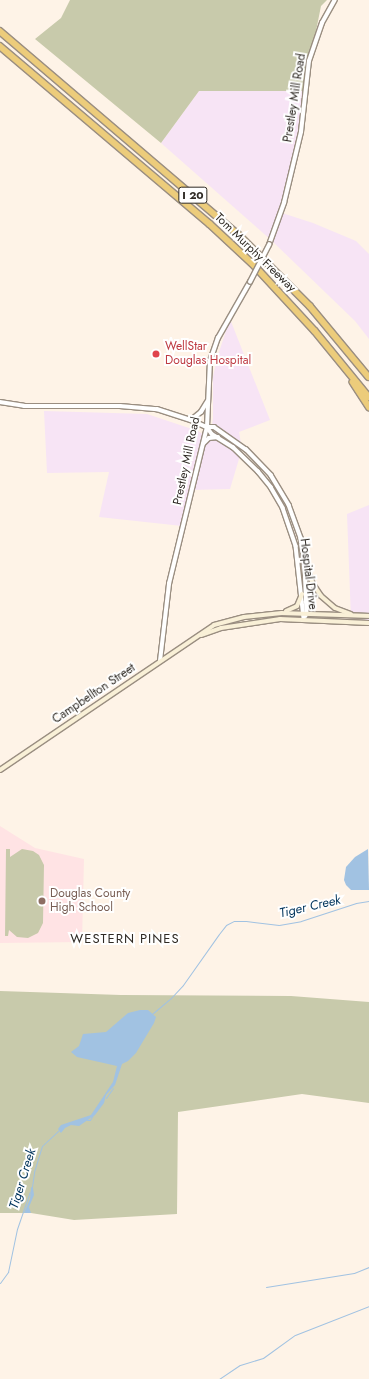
<!DOCTYPE html>
<style>
body{margin:0}
#map{position:relative;width:369px;height:1379px;overflow:hidden;background:#fef3e7;font-family:Jost,sans-serif}
div>[style]{position:absolute}
.commercial>*{inset:0;background:#f7e4f5}
.education>*{inset:0;background:#ffe3e4}
.green>*{inset:0;background:#c8caab}
.water>*{inset:0;background:#a1c2e2}
.stream>*{height:1px;margin:-0.5px;padding:0 0.5px;transform-origin:0.5px;border-radius:0.5px;background:#a1c2e2}
.roads{filter:drop-shadow(1px 0 #9a8e81) drop-shadow(-1px 0 #9a8e81) drop-shadow(0 1px #9a8e81) drop-shadow(0 -1px #9a8e81)}
.tertiary>*{height:3.5px;margin:-1.75px;padding:0 1.75px;transform-origin:1.75px;border-radius:1.75px;background:#fff}
.secondary>*{height:4px;margin:-2px;padding:0 2px;transform-origin:2px;border-radius:2px;background:#f9f0d7}
.motorway>*{height:5.5px;margin:-2.75px;padding:0 2.75px;transform-origin:2.75px;border-radius:2.75px;background:#eccc7b}
.bridges{filter:drop-shadow(1px 0 #9a8e81) drop-shadow(-1px 0 #9a8e81) drop-shadow(0 1px #9a8e81) drop-shadow(0 -1px #9a8e81)}
.tertiary-bridge>*{height:3.5px;margin:-1.75px;padding:0 1.75px;transform-origin:1.75px;border-radius:1.75px;background:#fff}
.dots>*{width:11px;height:11px;translate:-50% -50%;box-sizing:border-box;border:2px solid #fff;border-radius:50%}
span{translate:-50% -50%;white-space:nowrap;text-align:center;line-height:1.15;-webkit-text-stroke:4px #fff;paint-order:stroke}
.shield-label span{padding:1px 3px;background:#fff;border:1px solid;border-radius:3px;-webkit-text-stroke-width:0}
.shield-label{font-size:11px;color:#2f2a24;font-weight:700}
.street-label{font-size:12px;color:#2f2a24}
.health-label{font-size:12px;color:#be3a42}
.left{translate:0 -50%;text-align:left}
.education-label{font-size:12px;color:#785e54}
.water-label{font-size:13px;color:#00345c;font-style:italic}
.neighbourhood-label{font-size:13px;color:#2f2a24;letter-spacing:1px}
</style>
<div id="map">
<div class="commercial">
<i style="clip-path:polygon(199px 91px,304px 91px,297px 160px,282px 213px,313px 223px,356px 241px,369px 254px,369px 339px,355px 321px,271px 240px,161px 143px)"></i>
<i style="clip-path:polygon(230px 319px,270px 420px,239px 432px,242px 449px,230px 489px,191px 490px,182px 526px,99px 517px,109px 472px,47px 473px,44px 411px,147px 414px,198px 431px,210px 439px,213px 418px,213px 377px,217px 358px)"></i>
<i style="clip-path:polygon(369px 505px,369px 620px,351px 619px,347px 514px)"></i>
</div>
<div class="education">
<i style="clip-path:polygon(0 826px,35px 848px,84px 859px,82px 942px,0 943px)"></i>
</div>
<div class="green">
<i style="clip-path:polygon(70px 0,327px 0,321px 6px,304px 91px,199px 91px,161px 143px,35px 39px,61px 18px)"></i>
<i style="clip-path:polygon(6px 849px,10px 849px,10px 857px,22px 849px,33px 851px,39px 855px,44px 865px,43px 923px,38px 933px,28px 938px,17px 937px,9px 930px,8px 936px,5px 936px)"></i>
<i style="clip-path:polygon(0 991px,121px 995px,291px 996px,369px 1002px,369px 1103px,302px 1094px,178px 1112px,177px 1214px,74px 1220px,31px 1213px,0 1213px)"></i>
</div>
<div class="water">
<i style="clip-path:polygon(368px 849px,369px 890px,351px 890px,346px 885px,344px 880px,346px 867px,355px 857px)"></i>
<i style="clip-path:polygon(140px 1010px,148px 1010px,156px 1017px,154px 1023px,136px 1053px,128px 1061px,122px 1064px,115px 1085px,106px 1095px,104px 1103px,95px 1115px,79px 1126px,71px 1125px,65px 1128px,61px 1133px,58px 1129px,61px 1125px,91px 1115px,113px 1082px,117px 1066px,77px 1057px,71px 1052px,79px 1046px,83px 1034px,106px 1032px,128px 1013px)"></i>
<i style="clip-path:polygon(31px 1187px,33px 1188px,34px 1195px,29px 1207px,31px 1213px,24px 1213px,30px 1199px)"></i>
</div>
<div class="stream">
<i style="left:152px;top:1014px;width:23px;rotate:-40deg"></i>
<i style="left:170px;top:999px;width:19px;rotate:-47deg"></i>
<i style="left:183px;top:985px;width:62px;rotate:-54.8deg"></i>
<i style="left:219px;top:934px;width:11px;rotate:-52deg"></i>
<i style="left:226px;top:925px;width:9px;rotate:-27deg"></i>
<i style="left:234px;top:921px;width:12px"></i>
<i style="left:246px;top:921px;width:33px;rotate:7deg"></i>
<i style="left:279px;top:925px;width:22px;rotate:-10deg"></i>
<i style="left:301px;top:921px;width:58px;rotate:-18.1deg"></i>
<i style="left:356px;top:903px;width:13px;rotate:-9deg"></i>
<i style="left:106px;top:1098px;width:12px;rotate:-55deg"></i>
<i style="left:87px;top:1120px;width:3px"></i>
<i style="left:90px;top:1120px;width:6px;rotate:-59deg"></i>
<i style="left:32px;top:1187px;width:15px;rotate:-82deg"></i>
<i style="left:34px;top:1172px;width:27px;rotate:-73deg"></i>
<i style="left:42px;top:1146px;width:25px;rotate:-43deg"></i>
<i style="left:0;top:1283px;width:14px;rotate:-54deg"></i>
<i style="left:8px;top:1272px;width:44px;rotate:-78.2deg"></i>
<i style="left:17px;top:1229px;width:39px;rotate:-71deg"></i>
<i style="left:266px;top:1287px;width:89px;rotate:-9deg"></i>
<i style="left:354px;top:1273px;width:16px;rotate:-22deg"></i>
<i style="left:219px;top:1379px;width:25px;rotate:-34deg"></i>
<i style="left:240px;top:1365px;width:24px;rotate:-17deg"></i>
<i style="left:263px;top:1358px;width:39px;rotate:-36deg"></i>
<i style="left:295px;top:1335px;width:79px;rotate:-21.4deg"></i>
</div>
<div class="roads">
<div class="tertiary">
<i style="left:269px;top:245px;width:45px;rotate:-70.3deg"></i>
<i style="left:284px;top:203px;width:73px;rotate:-76.5deg"></i>
<i style="left:301px;top:132px;width:71px;rotate:-83.6deg"></i>
<i style="left:309px;top:61px;width:40px;rotate:-71.1deg"></i>
<i style="left:322px;top:23px;width:26px;rotate:-61deg"></i>
<i style="left:0;top:402px;width:24px;rotate:9deg"></i>
<i style="left:24px;top:406px;width:96px"></i>
<i style="left:120px;top:406px;width:37px;rotate:5deg"></i>
<i style="left:157px;top:409px;width:36px;rotate:18deg"></i>
<i style="left:191px;top:420px;width:17px;rotate:24deg"></i>
<i style="left:207px;top:427px;width:9px;rotate:54deg"></i>
<i style="left:212px;top:434px;width:25px;rotate:32deg"></i>
<i style="left:233px;top:447px;width:35px;rotate:44deg"></i>
<i style="left:258px;top:471px;width:21px;rotate:51deg"></i>
<i style="left:271px;top:487px;width:24px;rotate:60deg"></i>
<i style="left:283px;top:508px;width:40px;rotate:71.1deg"></i>
<i style="left:296px;top:546px;width:73px;rotate:83.7deg"></i>
<i style="left:191px;top:420px;width:13px;rotate:-39deg"></i>
<i style="left:201px;top:412px;width:12px;rotate:-59deg"></i>
<i style="left:207px;top:427px;width:7px"></i>
<i style="left:214px;top:427px;width:39px;rotate:35deg"></i>
<i style="left:246px;top:449px;width:36px;rotate:46deg"></i>
<i style="left:271px;top:475px;width:35px;rotate:59deg"></i>
<i style="left:289px;top:505px;width:35px;rotate:70deg"></i>
<i style="left:301px;top:538px;width:26px;rotate:81deg"></i>
<i style="left:305px;top:564px;width:49px;rotate:87.7deg"></i>
<i style="left:307px;top:613px;width:3px;rotate:108deg"></i>
<i style="left:203px;top:444px;width:8px;rotate:-45deg"></i>
<i style="left:209px;top:438px;width:9px;rotate:-6deg"></i>
<i style="left:160px;top:661px;width:78px;rotate:-83.3deg"></i>
<i style="left:169px;top:584px;width:162px;rotate:-76.4deg"></i>
<i style="left:207px;top:427px;width:66px;rotate:-87.4deg"></i>
<i style="left:210px;top:361px;width:24px;rotate:-71deg"></i>
<i style="left:218px;top:338px;width:64px;rotate:-60.3deg"></i>
</div>
<div class="secondary">
<i style="left:305px;top:564px;width:22px;rotate:68deg"></i>
<i style="left:313px;top:584px;width:14px;rotate:56deg"></i>
<i style="left:321px;top:596px;width:18px;rotate:41deg"></i>
<i style="left:335px;top:608px;width:17px;rotate:21deg"></i>
<i style="left:286px;top:611px;width:12px;rotate:-24deg"></i>
<i style="left:297px;top:606px;width:13px;rotate:-67deg"></i>
<i style="left:201px;top:635px;width:21px;rotate:-19deg"></i>
<i style="left:221px;top:628px;width:60px;rotate:-8.7deg"></i>
<i style="left:280px;top:619px;width:89px;rotate:2.6deg"></i>
<i style="left:0;top:770px;width:258px;rotate:-34.1deg"></i>
<i style="left:214px;top:625px;width:31px;rotate:-15deg"></i>
<i style="left:244px;top:617px;width:38px;rotate:-6deg"></i>
<i style="left:282px;top:613px;width:87px;rotate:2deg"></i>
</div>
<div class="motorway">
<i style="left:0;top:31px;width:313px;rotate:40.5deg"></i>
<i style="left:238px;top:234px;width:102px;rotate:45deg"></i>
<i style="left:310px;top:306px;width:92px;rotate:50.3deg"></i>
<i style="left:0;top:46px;width:275px;rotate:40.3deg"></i>
<i style="left:210px;top:224px;width:62px;rotate:43deg"></i>
<i style="left:255px;top:266px;width:88px;rotate:47.3deg"></i>
<i style="left:315px;top:331px;width:85px;rotate:50.7deg"></i>
<i style="left:353px;top:382px;width:30px;rotate:57deg"></i>
</div>
</div>
<div class="bridges">
<div class="tertiary-bridge">
<i style="left:250px;top:282px;width:42px;rotate:-62.8deg"></i>
</div>
</div>
<div class="dots">
<i style="left:156px;top:354px;background:#e0444e"></i>
<i style="left:42px;top:901px;background:#8d6e63"></i>
</div>
<div class="shield-label">
<span style="left:193px;top:195px">I 20</span>
</div>
<div class="street-label">
<span style="left:295px;top:98px;rotate:-81deg">Prestley Mill Road</span>
<span style="left:255px;top:253px;rotate:44deg">Tom Murphy Freeway</span>
<span style="left:187px;top:461px;rotate:-78deg">Prestley Mill Road</span>
<span style="left:308px;top:574px;rotate:83deg">Hospital Drive</span>
<span style="left:94px;top:694px;rotate:-34deg">Campbellton Street</span>
</div>
<div class="health-label">
<span class="left" style="left:165px;top:354px">WellStar<br>Douglas Hospital</span>
</div>
<div class="education-label">
<span class="left" style="left:50px;top:901px">Douglas County<br>High School</span>
</div>
<div class="water-label">
<span style="left:310px;top:907px;rotate:-13deg">Tiger Creek</span>
<span style="left:23px;top:1179px;rotate:-73deg">Tiger Creek</span>
</div>
<div class="neighbourhood-label">
<span style="left:125px;top:939px">WESTERN PINES</span>
</div>
</div>
